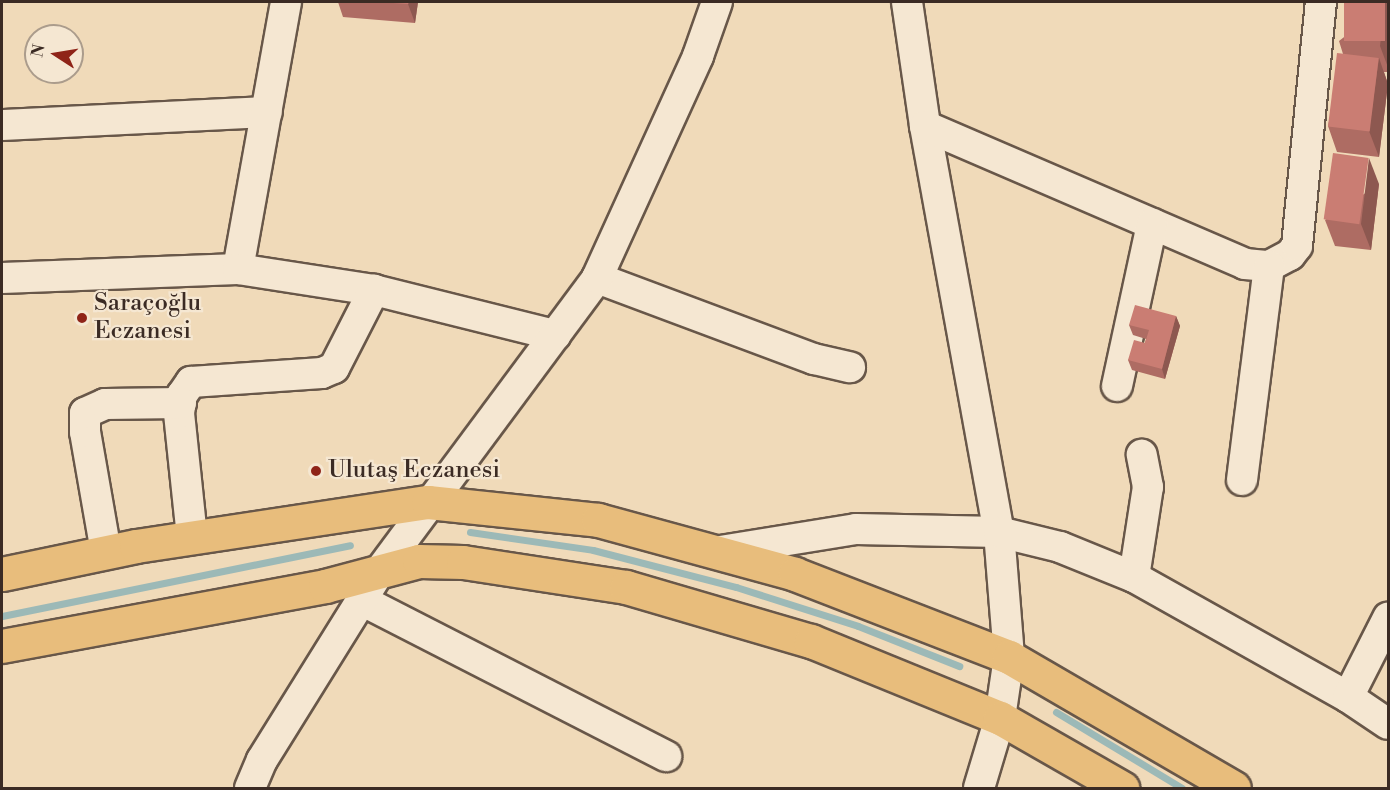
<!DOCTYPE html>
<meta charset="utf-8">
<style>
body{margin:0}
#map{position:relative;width:1390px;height:790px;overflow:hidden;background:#f0dab9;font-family:"Libre Bodoni",serif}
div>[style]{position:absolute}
.stream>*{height:7px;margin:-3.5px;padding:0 3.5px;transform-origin:3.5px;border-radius:3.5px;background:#9cb9b7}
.roads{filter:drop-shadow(2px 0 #685749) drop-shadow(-2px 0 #685749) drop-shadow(0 2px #685749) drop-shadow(0 -2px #685749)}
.minor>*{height:30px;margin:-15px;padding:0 15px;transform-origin:15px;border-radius:15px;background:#f5e7d2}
.major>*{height:33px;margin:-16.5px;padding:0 16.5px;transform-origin:16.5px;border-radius:16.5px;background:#e8bd7c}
.wall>*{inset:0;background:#ae6c63}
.shaded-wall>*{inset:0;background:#8d5850}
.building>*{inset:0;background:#ca7d73;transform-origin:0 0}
.dots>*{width:16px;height:16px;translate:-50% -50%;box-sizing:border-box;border:3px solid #f5e7d2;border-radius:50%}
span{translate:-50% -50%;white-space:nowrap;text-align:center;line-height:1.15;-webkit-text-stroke:4.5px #f5e7d2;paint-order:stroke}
.poi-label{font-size:24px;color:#3b2b24}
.left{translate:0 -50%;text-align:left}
.frame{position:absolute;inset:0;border:3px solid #3b2b24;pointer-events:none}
.north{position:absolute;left:24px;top:24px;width:60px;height:60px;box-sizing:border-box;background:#f5e7d2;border:2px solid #ab9c8c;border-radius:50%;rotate:282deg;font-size:16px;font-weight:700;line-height:24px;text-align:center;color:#3b2b24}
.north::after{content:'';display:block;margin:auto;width:21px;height:27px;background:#8f2418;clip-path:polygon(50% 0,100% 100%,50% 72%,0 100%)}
</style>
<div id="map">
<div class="stream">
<i style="left:470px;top:532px;width:124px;rotate:8.3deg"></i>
<i style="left:593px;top:550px;width:148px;rotate:14.5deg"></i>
<i style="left:736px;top:587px;width:128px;rotate:17.7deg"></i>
<i style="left:858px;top:626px;width:109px;rotate:21.6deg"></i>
<i style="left:2px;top:616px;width:355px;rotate:-11.5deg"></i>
<i style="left:1056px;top:712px;width:147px;rotate:31.1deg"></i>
</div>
<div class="roads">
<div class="minor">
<i style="left:907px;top:2px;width:125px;rotate:81.7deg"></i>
<i style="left:925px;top:126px;width:413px;rotate:79.7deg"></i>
<i style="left:999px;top:532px;width:125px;rotate:85.4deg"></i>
<i style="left:1009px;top:657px;width:62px;rotate:98.4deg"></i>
<i style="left:1000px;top:718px;width:73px;rotate:106.7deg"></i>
<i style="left:2px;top:125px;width:265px;rotate:-2.8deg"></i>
<i style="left:925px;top:126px;width:348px;rotate:23.3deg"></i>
<i style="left:1245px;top:264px;width:24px;rotate:5deg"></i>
<i style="left:1269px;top:266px;width:24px;rotate:-28deg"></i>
<i style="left:1290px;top:255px;width:11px;rotate:-52deg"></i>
<i style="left:1297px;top:246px;width:245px;rotate:-84.4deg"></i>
<i style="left:238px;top:269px;width:271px;rotate:-79.8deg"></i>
<i style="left:2px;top:278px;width:236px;rotate:-2.2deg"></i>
<i style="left:238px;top:269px;width:138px;rotate:8.8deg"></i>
<i style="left:374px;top:290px;width:187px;rotate:14deg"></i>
<i style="left:597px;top:278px;width:232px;rotate:20.5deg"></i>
<i style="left:814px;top:359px;width:37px;rotate:13deg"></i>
<i style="left:1117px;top:386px;width:166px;rotate:-77.8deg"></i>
<i style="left:1242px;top:480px;width:216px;rotate:-82.8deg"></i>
<i style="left:192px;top:537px;width:125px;rotate:-96deg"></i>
<i style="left:179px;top:413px;width:18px;rotate:-81deg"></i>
<i style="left:182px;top:395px;width:16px;rotate:-55deg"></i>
<i style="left:191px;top:382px;width:131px;rotate:-3.9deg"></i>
<i style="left:322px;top:373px;width:13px;rotate:-23deg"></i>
<i style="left:334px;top:368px;width:88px;rotate:-62.9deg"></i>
<i style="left:106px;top:552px;width:122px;rotate:-99.9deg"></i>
<i style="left:85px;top:432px;width:19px;rotate:-90deg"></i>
<i style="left:85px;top:413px;width:22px;rotate:-24deg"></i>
<i style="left:105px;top:404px;width:76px;rotate:-0.8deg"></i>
<i style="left:714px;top:552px;width:144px;rotate:-9.2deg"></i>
<i style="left:856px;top:529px;width:143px;rotate:1.2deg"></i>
<i style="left:999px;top:532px;width:63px;rotate:13.8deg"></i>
<i style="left:1060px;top:547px;width:80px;rotate:22.1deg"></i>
<i style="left:1134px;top:577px;width:245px;rotate:29.3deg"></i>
<i style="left:1348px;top:697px;width:48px;rotate:34deg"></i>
<i style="left:1134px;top:577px;width:91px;rotate:-81.2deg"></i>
<i style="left:1148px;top:487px;width:33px;rotate:-101deg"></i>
<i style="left:361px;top:600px;width:343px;rotate:27.1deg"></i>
<i style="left:1348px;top:697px;width:89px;rotate:-63.1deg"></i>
<i style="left:250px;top:788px;width:30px;rotate:-67deg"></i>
<i style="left:262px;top:760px;width:221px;rotate:-58.1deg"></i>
<i style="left:379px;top:572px;width:366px;rotate:-53.4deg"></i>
<i style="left:597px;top:278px;width:244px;rotate:-65.5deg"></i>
<i style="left:698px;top:56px;width:57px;rotate:-70.6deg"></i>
</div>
<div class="major">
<i style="left:2px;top:574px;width:137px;rotate:-11.8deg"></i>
<i style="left:136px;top:546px;width:295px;rotate:-8.6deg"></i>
<i style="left:428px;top:502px;width:171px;rotate:6deg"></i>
<i style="left:598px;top:520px;width:204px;rotate:15.3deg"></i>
<i style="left:795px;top:574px;width:230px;rotate:21.2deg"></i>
<i style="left:1009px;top:657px;width:260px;rotate:30.2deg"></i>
<i style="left:2px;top:646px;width:329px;rotate:-10.5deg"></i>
<i style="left:325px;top:586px;width:97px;rotate:-14.9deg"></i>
<i style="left:419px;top:561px;width:44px;rotate:1.3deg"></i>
<i style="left:463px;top:562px;width:165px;rotate:8.7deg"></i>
<i style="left:626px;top:587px;width:193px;rotate:16.3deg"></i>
<i style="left:811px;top:641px;width:204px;rotate:22.2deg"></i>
<i style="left:1000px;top:718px;width:141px;rotate:29.8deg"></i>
</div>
</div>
<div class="wall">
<i style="clip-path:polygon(338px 2px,418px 2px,415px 23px,343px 17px)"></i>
<i style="clip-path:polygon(1389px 2px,1389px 72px,1384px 72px,1388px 84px,1379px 157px,1337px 152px,1328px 126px,1343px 54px,1339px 41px)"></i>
<i style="clip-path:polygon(1379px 184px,1371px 250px,1335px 246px,1325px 220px)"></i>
<i style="clip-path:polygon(1176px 316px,1180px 326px,1165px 379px,1132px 370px,1128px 360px,1145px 343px,1146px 339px,1133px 335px,1129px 325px)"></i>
</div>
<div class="shaded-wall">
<i style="clip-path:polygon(409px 2px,418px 2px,415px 23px,408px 4px)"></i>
<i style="clip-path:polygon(1385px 2px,1389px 2px,1389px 70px,1380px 46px)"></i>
<i style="clip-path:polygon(1379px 58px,1388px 84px,1379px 157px,1369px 131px)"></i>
<i style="clip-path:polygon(1369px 158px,1379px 184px,1371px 250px,1361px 224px)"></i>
<i style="clip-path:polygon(1176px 316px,1180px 326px,1165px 379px,1162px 369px)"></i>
</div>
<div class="building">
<i style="clip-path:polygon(378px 2px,409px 2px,408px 4px)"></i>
<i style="left:1344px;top:2px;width:41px;height:39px"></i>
<i style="left:1337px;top:53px;width:42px;height:74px;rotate:7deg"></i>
<i style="left:1333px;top:153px;width:36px;height:67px;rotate:8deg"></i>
<i style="clip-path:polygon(1135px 305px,1176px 316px,1162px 369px,1128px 360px,1134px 340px,1145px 343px,1149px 330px,1129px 325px)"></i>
</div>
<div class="dots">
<i style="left:82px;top:318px;background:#8f2418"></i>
<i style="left:316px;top:471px;background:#8f2418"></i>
</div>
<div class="poi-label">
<span class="left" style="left:94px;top:318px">Saraçoğlu<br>Eczanesi</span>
<span class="left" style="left:328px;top:471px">Ulutaş Eczanesi</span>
</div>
<div class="frame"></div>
<div class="north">N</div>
</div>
